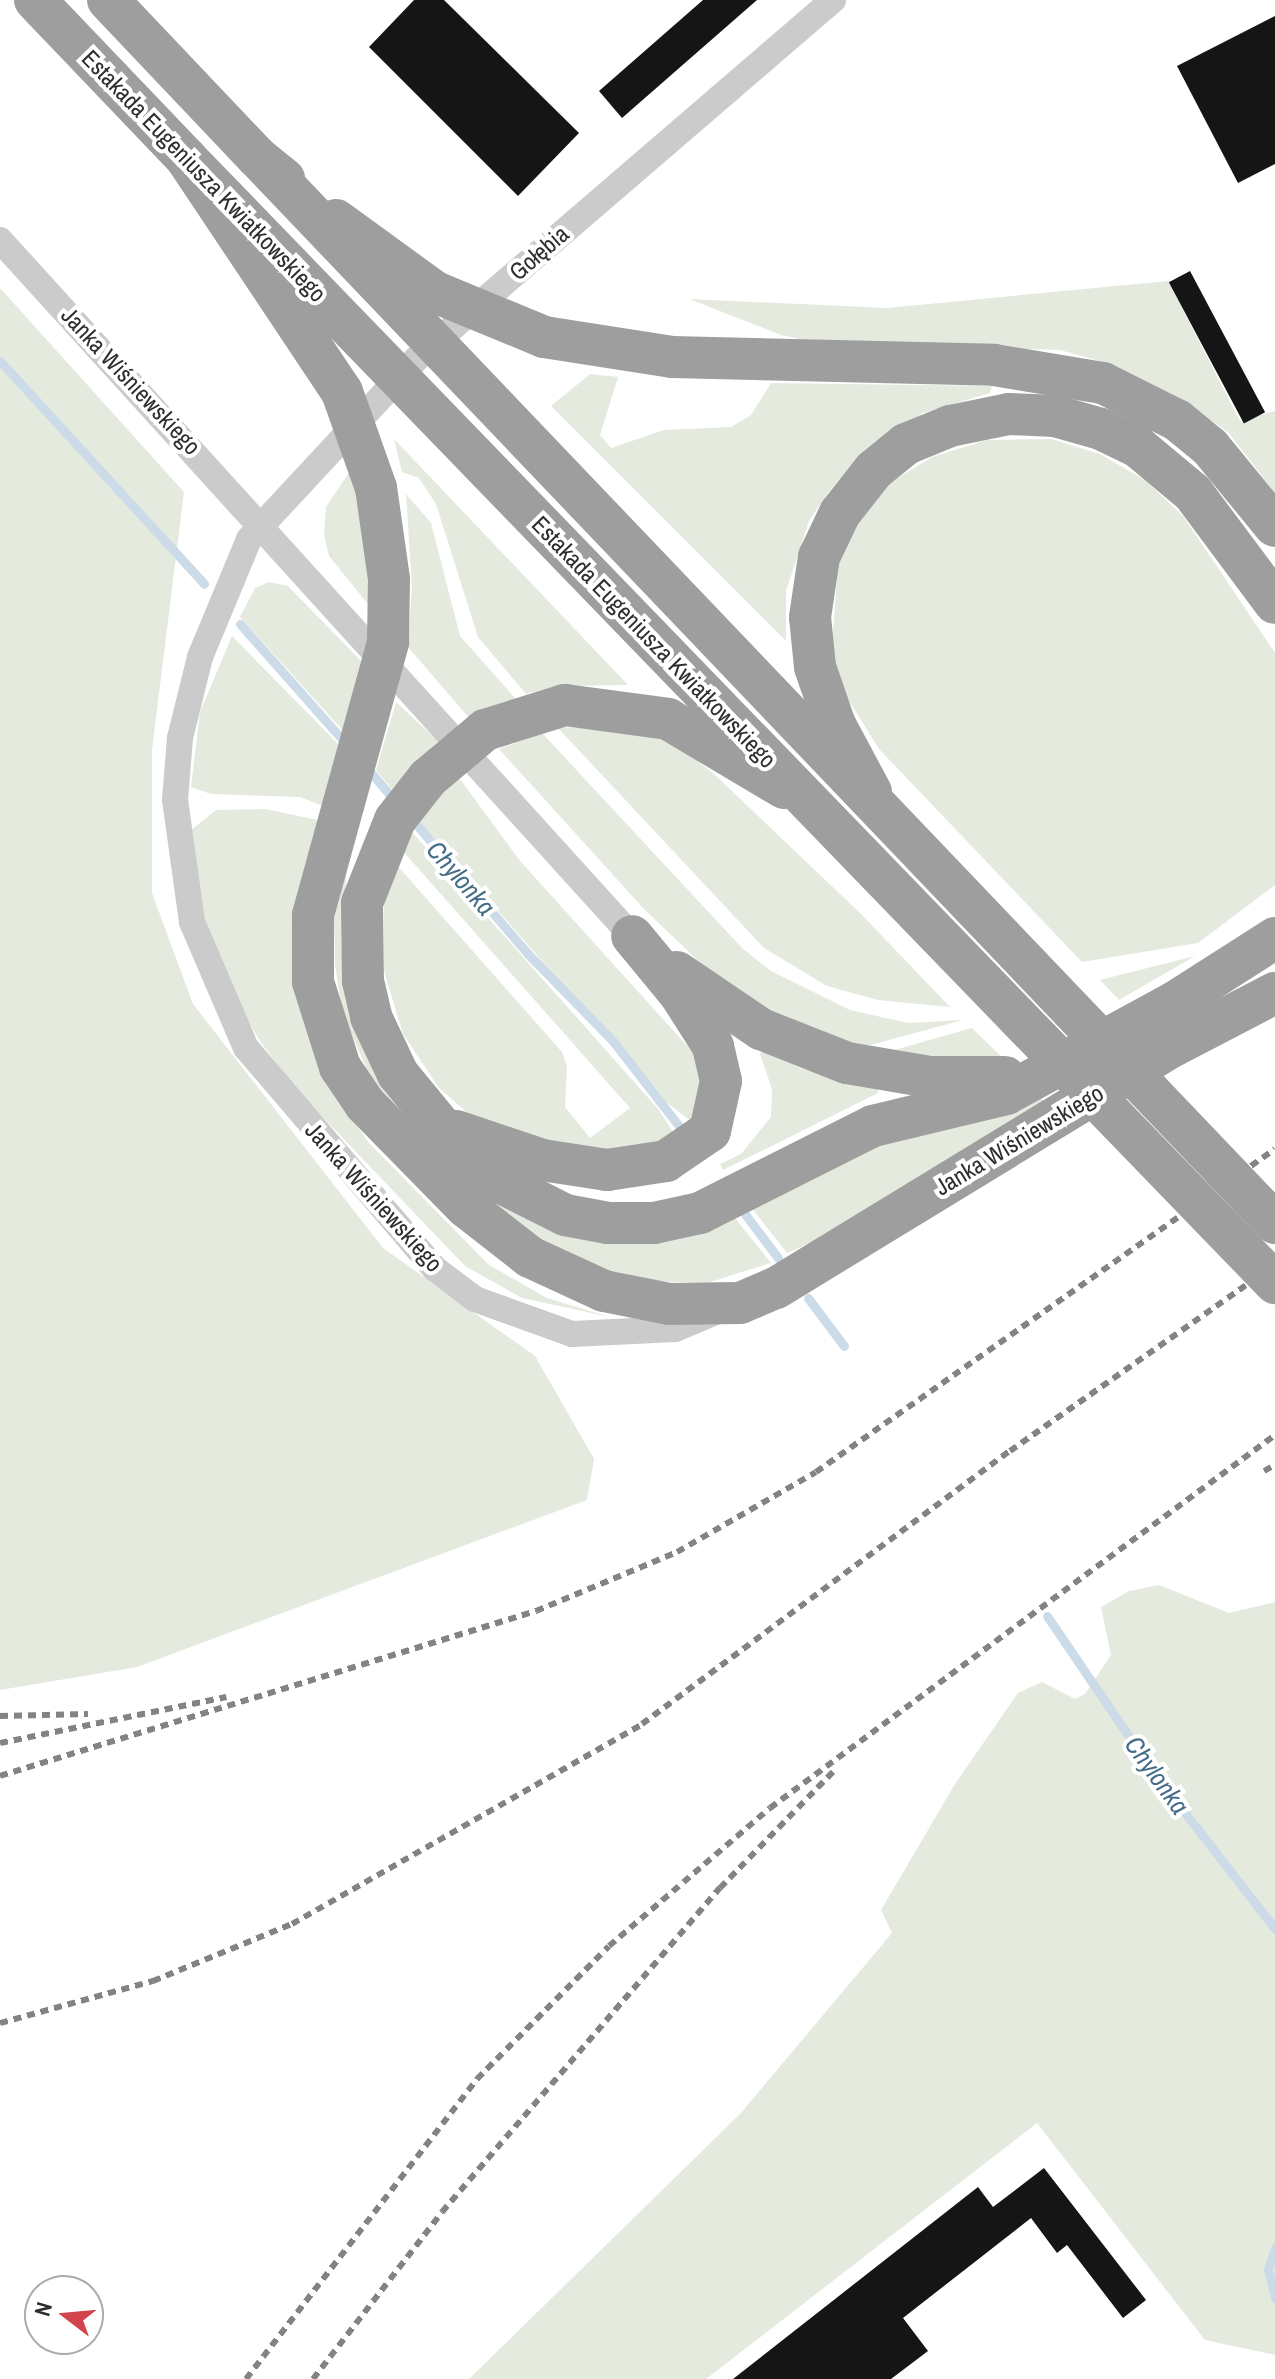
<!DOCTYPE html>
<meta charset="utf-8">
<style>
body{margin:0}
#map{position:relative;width:1275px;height:2379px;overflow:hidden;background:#fff;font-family:"Archivo Narrow",sans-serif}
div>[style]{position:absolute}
.green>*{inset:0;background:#e4eadd}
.stream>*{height:9px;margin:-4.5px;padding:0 4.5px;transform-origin:4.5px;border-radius:4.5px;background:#cbdce8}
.building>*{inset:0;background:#151515;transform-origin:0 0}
.minor>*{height:26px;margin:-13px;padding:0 13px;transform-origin:13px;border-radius:13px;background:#cbcbcb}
.trunk>*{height:42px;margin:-21px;padding:0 21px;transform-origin:21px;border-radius:21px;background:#9e9e9e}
.rail>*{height:6px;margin-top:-3px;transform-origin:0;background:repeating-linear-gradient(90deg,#838383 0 8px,transparent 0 14px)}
.trunk-bridge>*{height:42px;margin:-21px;padding:0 21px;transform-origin:21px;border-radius:21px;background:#9e9e9e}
span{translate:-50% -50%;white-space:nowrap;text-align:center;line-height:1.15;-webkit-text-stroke:8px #fff;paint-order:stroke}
.street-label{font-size:24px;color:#2e2e2e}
.water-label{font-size:26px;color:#456d88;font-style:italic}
.north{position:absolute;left:24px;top:2275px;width:80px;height:80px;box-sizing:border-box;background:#fff;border:2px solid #ababab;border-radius:50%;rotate:286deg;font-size:22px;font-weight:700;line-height:32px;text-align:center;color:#2e2e2e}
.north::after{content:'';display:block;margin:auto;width:28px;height:36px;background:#d2434b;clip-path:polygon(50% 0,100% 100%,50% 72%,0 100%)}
</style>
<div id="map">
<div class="green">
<i style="clip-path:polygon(1168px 281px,1240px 421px,1275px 411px,1275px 493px,1228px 432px,1172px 394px,1114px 365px,1060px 350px,813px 342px,781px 335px,689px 299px,887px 308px)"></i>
<i style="clip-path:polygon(0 288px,184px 492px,152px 750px,152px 893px,193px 1004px,383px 1248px,535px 1356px,594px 1459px,587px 1500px,137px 1667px,0 1690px)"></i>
<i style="clip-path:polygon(590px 374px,618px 377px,600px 435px,611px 448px,664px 430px,731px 427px,751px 415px,771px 383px,992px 386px,990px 393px,923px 413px,855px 461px,828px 493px,809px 521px,786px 591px,786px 641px,551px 406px)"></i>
<i style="clip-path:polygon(394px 439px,628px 685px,556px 686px,526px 694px,478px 637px,436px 504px,419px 478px,402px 472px)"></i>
<i style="clip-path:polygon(1051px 439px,1100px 454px,1145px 480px,1183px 516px,1275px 653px,1275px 885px,1198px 943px,1082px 962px,879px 749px,838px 683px,831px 658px,838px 566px,861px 514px,886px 485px,932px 457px,987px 440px)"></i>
<i style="clip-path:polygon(352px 468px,361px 474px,372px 609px,329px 556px,324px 534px,326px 507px)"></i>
<i style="clip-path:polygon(406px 494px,431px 523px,460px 636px,516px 699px,470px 719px,408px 647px,412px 587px)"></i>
<i style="clip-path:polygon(269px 582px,288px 586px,366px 666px,347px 735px,240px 617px,255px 588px)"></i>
<i style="clip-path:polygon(232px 636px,343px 749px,323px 806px,300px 797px,211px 794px,191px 787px,200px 712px)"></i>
<i style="clip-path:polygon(396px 702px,438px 741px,392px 789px,376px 770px)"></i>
<i style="clip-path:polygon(626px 725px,669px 738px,714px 774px,861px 914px,950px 1007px,878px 1000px,827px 986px,764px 948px,558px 728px)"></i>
<i style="clip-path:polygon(542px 733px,742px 948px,771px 971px,850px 1010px,908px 1023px,963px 1020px,859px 1048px,762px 1009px,713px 975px,644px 909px,499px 749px)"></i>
<i style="clip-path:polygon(457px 775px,520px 861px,690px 1049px,704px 1072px,692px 1122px,666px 1102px,419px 821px)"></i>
<i style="clip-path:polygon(265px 809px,318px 820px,301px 885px,338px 1098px,369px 1143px,489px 1265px,547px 1298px,610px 1317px,522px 1298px,465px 1266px,295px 1088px,262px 1044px,229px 990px,201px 919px,190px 831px,216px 810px)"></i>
<i style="clip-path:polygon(411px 831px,659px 1110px,675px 1135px,662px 1146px,569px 1157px,477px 1121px,439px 1088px,403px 1034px,384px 971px,384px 902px,395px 863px,562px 1052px,567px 1066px,565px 1107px,590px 1138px,630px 1108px,402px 850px)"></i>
<i style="clip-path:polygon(347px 867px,341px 940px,345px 988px,501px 1201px,731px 1213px,771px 1263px,707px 1283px,649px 1281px,610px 1277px,529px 1241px,394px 1112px,368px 1072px,343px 1015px,335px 965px,334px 915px)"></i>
<i style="clip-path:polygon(1195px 956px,1119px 1000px,1100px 980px)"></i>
<i style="clip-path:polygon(972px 1028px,1006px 1061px,866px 1058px)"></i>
<i style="clip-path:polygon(764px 1049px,800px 1068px,878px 1088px,878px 1093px,723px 1170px,720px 1164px,741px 1154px,771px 1117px,772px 1089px,760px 1054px)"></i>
<i style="clip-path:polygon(1035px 1092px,1044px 1101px,829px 1235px,787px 1253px,747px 1202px,809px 1168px)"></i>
<i style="clip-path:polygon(1159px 1585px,1229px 1613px,1275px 1602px,1275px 2355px,1205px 2340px,1037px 2123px,706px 2379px,469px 2379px,740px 2114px,892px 1933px,881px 1910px,955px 1784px,1018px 1693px,1042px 1682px,1075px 1699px,1085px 1694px,1111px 1655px,1101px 1607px,1129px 1591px)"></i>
</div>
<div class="stream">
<i style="left:0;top:361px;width:302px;rotate:47.5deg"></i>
<i style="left:240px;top:624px;width:162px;rotate:48.5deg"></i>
<i style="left:367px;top:768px;width:45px;rotate:49.5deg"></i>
<i style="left:409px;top:816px;width:182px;rotate:49.2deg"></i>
<i style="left:528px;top:954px;width:120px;rotate:45.7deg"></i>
<i style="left:612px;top:1040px;width:114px;rotate:52.1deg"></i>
<i style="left:742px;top:1210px;width:60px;rotate:53.1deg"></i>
<i style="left:808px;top:1298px;width:60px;rotate:53.1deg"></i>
<i style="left:1047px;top:1616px;width:185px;rotate:55.8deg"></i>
<i style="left:1151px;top:1769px;width:202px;rotate:52.2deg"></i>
<i style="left:1275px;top:2248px;width:22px;rotate:108deg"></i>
<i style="left:1268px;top:2269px;width:30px;rotate:76deg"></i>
</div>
<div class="building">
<i style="clip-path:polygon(414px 0,444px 0,579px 133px,518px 196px,369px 47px)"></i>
<i style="clip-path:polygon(703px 0,757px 0,622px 118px,599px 91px)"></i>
<i style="clip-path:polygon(1275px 16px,1275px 164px,1238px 183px,1177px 66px)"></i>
<i style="left:1190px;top:271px;width:160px;height:24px;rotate:62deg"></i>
<i style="clip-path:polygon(1044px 2168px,1146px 2300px,1123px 2318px,1067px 2245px,1057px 2253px,1031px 2218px,903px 2318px,928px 2351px,891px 2379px,733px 2379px,978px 2187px,993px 2207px)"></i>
</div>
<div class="minor">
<i style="left:0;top:240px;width:940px;rotate:47.76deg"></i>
<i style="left:718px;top:1311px;width:47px;rotate:157.3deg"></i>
<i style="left:675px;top:1329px;width:103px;rotate:177.2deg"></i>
<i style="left:572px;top:1334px;width:103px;rotate:-160.2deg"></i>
<i style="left:475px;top:1299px;width:50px;rotate:-143.1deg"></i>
<i style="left:435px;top:1269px;width:291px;rotate:-130.5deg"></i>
<i style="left:246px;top:1048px;width:137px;rotate:-113.2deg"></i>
<i style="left:192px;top:922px;width:123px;rotate:-97.9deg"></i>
<i style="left:175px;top:800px;width:62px;rotate:-85.4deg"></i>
<i style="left:180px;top:738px;width:83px;rotate:-76.1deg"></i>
<i style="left:200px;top:657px;width:128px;rotate:-67.4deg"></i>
<i style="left:249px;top:539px;width:247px;rotate:-47.1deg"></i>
<i style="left:417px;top:358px;width:549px;rotate:-40.71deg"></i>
</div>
<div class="trunk">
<i style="left:35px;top:0;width:219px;rotate:46.3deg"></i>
<i style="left:186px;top:158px;width:281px;rotate:56.3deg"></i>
<i style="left:108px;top:0;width:216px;rotate:46.5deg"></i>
<i style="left:257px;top:157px;width:35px;rotate:39deg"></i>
<i style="left:336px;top:220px;width:122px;rotate:36deg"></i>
<i style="left:544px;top:337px;width:130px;rotate:8.9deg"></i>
<i style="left:672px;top:357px;width:322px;rotate:1.4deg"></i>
<i style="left:994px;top:365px;width:110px;rotate:9.4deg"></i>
<i style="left:1103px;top:383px;width:83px;rotate:26.6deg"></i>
<i style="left:1177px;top:420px;width:43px;rotate:39.3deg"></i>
<i style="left:1210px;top:447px;width:102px;rotate:50.6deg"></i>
<i style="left:565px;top:705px;width:104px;rotate:7.7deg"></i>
<i style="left:668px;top:719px;width:135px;rotate:30.7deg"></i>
<i style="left:871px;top:792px;width:76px;rotate:-118.2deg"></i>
<i style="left:835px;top:725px;width:61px;rotate:-109deg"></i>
<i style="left:815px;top:667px;width:50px;rotate:-95.7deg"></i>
<i style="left:810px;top:617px;width:61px;rotate:-81.5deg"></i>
<i style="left:819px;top:557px;width:49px;rotate:-64.5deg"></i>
<i style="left:840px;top:513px;width:55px;rotate:-51.7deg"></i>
<i style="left:874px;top:470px;width:41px;rotate:-39.1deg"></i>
<i style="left:906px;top:444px;width:48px;rotate:-22.2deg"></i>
<i style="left:950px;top:426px;width:60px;rotate:-11.5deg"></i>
<i style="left:1009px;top:414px;width:46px;rotate:2.5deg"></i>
<i style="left:1055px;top:416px;width:48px;rotate:15.8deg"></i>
<i style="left:1101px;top:429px;width:41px;rotate:25.9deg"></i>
<i style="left:1138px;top:447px;width:72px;rotate:39.9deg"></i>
<i style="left:1193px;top:493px;width:137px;rotate:53.3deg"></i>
<i style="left:362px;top:903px;width:78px;rotate:89.3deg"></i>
<i style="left:363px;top:981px;width:37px;rotate:77deg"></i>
<i style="left:371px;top:1017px;width:63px;rotate:64.7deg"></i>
<i style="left:398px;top:1074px;width:101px;rotate:50.6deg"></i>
<i style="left:462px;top:1152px;width:44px;rotate:39.5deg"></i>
<i style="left:496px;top:1180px;width:77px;rotate:26.9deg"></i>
<i style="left:565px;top:1215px;width:44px;rotate:10.5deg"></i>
<i style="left:608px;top:1223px;width:46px"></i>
<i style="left:654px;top:1223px;width:47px;rotate:-12.3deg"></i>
<i style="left:700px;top:1213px;width:194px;rotate:-26.7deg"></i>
<i style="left:873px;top:1126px;width:137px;rotate:-13.5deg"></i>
<i style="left:1006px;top:1094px;width:192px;rotate:-28.6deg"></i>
<i style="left:1175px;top:1002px;width:119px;rotate:-32.6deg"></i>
<i style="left:313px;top:915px;width:67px;rotate:90deg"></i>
<i style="left:313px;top:982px;width:89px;rotate:72.4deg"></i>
<i style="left:340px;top:1067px;width:45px;rotate:56deg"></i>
<i style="left:365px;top:1104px;width:144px;rotate:45.6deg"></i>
<i style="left:466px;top:1207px;width:81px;rotate:38deg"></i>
<i style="left:530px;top:1257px;width:81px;rotate:24.7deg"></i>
<i style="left:604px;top:1291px;width:66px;rotate:11.3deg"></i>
<i style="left:669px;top:1304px;width:71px;rotate:-0.8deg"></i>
<i style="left:740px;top:1303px;width:39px;rotate:-23deg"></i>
<i style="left:776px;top:1288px;width:465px;rotate:-31.4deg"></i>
<i style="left:1173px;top:1046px;width:115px;rotate:-27.5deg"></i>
<i style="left:677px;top:972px;width:102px;rotate:34.2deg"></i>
<i style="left:761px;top:1029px;width:92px;rotate:21.6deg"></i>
<i style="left:847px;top:1063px;width:84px;rotate:9.6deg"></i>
<i style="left:930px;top:1077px;width:75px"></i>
<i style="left:456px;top:1131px;width:91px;rotate:18.6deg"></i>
<i style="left:542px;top:1160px;width:66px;rotate:8.7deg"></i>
<i style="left:607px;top:1170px;width:60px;rotate:-8.7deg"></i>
<i style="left:666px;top:1161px;width:53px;rotate:-34.3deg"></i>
<i style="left:710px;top:1131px;width:51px;rotate:-77.6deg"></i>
<i style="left:721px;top:1081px;width:36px;rotate:-103deg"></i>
<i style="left:713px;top:1046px;width:62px;rotate:-122.4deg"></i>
<i style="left:680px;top:994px;width:75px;rotate:-129.6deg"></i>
</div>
<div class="rail">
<i style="left:1264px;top:1471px;width:13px;rotate:-29deg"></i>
<i style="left:0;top:1716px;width:88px;rotate:-1.3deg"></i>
<i style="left:0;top:1743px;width:231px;rotate:-11.5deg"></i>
<i style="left:0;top:1776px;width:561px;rotate:-17.11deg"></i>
<i style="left:536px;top:1611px;width:153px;rotate:-22.7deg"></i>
<i style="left:677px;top:1552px;width:160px;rotate:-29.9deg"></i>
<i style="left:816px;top:1472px;width:561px;rotate:-35.13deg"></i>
<i style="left:0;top:2023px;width:159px;rotate:-15.4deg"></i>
<i style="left:153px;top:1981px;width:150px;rotate:-22.3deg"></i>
<i style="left:292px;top:1924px;width:403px;rotate:-29.7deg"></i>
<i style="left:642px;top:1724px;width:458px;rotate:-36.6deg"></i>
<i style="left:1010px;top:1451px;width:324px;rotate:-35.1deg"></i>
<i style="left:246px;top:2379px;width:379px;rotate:-52.4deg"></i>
<i style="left:477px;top:2079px;width:187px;rotate:-45.2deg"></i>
<i style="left:609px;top:1946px;width:212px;rotate:-40.6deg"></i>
<i style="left:770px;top:1808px;width:628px;rotate:-36.45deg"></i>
<i style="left:313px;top:2379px;width:211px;rotate:-52.3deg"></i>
<i style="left:442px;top:2212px;width:427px;rotate:-49.4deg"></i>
<i style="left:720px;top:1888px;width:162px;rotate:-45.8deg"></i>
</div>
<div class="trunk-bridge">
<i style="left:257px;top:157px;width:1474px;rotate:46.32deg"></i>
<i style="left:186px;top:158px;width:1566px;rotate:45.93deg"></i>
<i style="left:435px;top:292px;width:118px;rotate:22.4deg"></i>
<i style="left:362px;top:903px;width:89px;rotate:-68.3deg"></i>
<i style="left:395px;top:820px;width:53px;rotate:-51.8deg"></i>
<i style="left:428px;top:778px;width:75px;rotate:-40.1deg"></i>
<i style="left:485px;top:730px;width:84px;rotate:-17.4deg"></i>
<i style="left:313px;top:915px;width:283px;rotate:-74.6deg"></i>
<i style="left:388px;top:642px;width:63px;rotate:-89.1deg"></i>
<i style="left:389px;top:579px;width:92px;rotate:-98.1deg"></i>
<i style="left:376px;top:488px;width:102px;rotate:-109.5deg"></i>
</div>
<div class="street-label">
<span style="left:204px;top:176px;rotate:46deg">Estakada Eugeniusza Kwiatkowskiego</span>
<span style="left:539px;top:253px;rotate:-41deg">Gołębia</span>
<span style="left:131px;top:381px;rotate:47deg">Janka Wiśniewskiego</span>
<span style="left:654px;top:642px;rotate:46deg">Estakada Eugeniusza Kwiatkowskiego</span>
<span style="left:1019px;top:1140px;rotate:-31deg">Janka Wiśniewskiego</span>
<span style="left:374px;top:1197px;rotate:48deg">Janka Wiśniewskiego</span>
</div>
<div class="water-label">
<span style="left:461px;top:878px;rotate:49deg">Chylonka</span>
<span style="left:1157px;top:1775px;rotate:54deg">Chylonka</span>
</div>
<div class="north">N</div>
</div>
